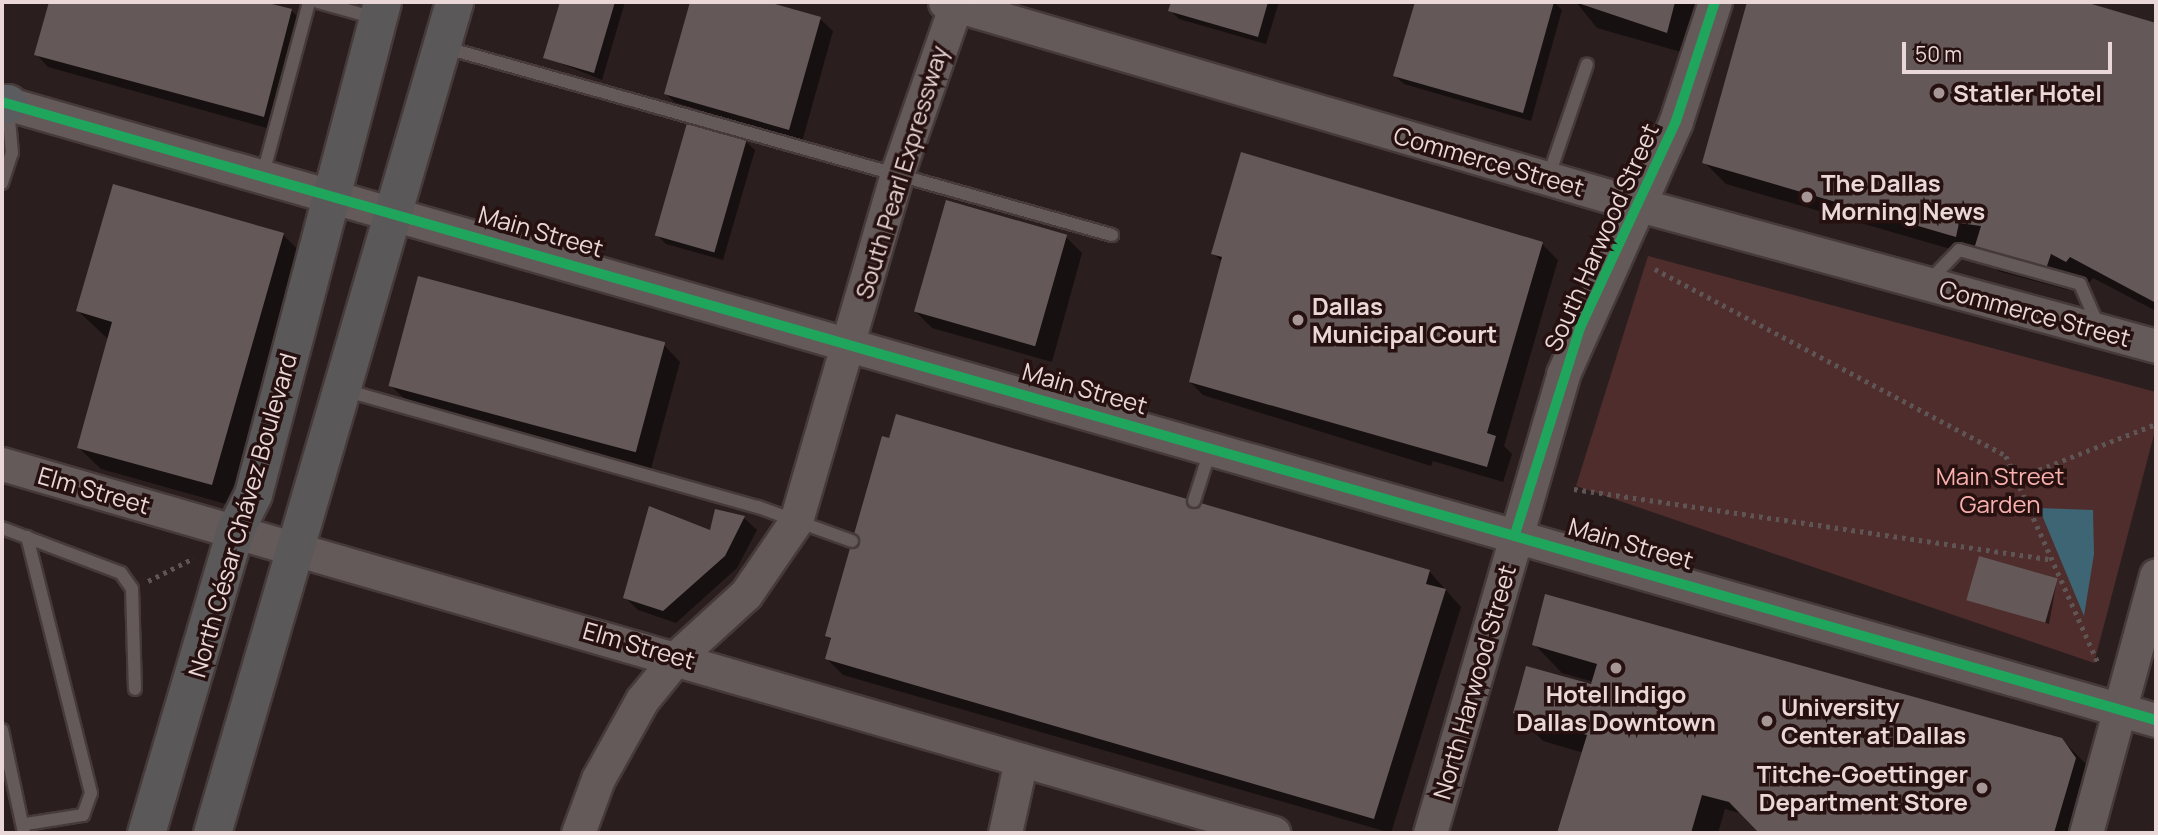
<!DOCTYPE html>
<meta charset="utf-8">
<style>
body{margin:0}
#map{position:relative;width:2158px;height:835px;overflow:hidden;background:#2b1e1e;font-family:Manrope,sans-serif}
div>[style]{position:absolute}
.green>*{inset:0;background:#4e2d2c}
.water>*{inset:0;background:#3e6574}
.shadow>*{inset:0;background:#0007}
.building>*{inset:0;background:#645858;transform-origin:0 0}
.path>*{height:4.5px;margin-top:-2.25px;transform-origin:0;background:repeating-linear-gradient(90deg,#605555 0 3.5px,transparent 0 8.5px)}
.roads{filter:drop-shadow(2px 0 #463a3a) drop-shadow(-2px 0 #463a3a) drop-shadow(0 2px #463a3a) drop-shadow(0 -2px #463a3a)}
.lane>*{height:12px;margin:-6px;padding:0 6px;transform-origin:6px;border-radius:6px;background:#645a5a}
.secondary>*{height:33px;margin:-16.5px;padding:0 16.5px;transform-origin:16.5px;border-radius:16.5px;background:#645a5a}
.primary>*{height:37px;margin:-18.5px;padding:0 18.5px;transform-origin:18.5px;border-radius:18.5px;background:#5b585a}
.highway>*{height:38px;margin:-19px;padding:0 19px;transform-origin:19px;border-radius:19px;background:#5a5c5f}
.cycleway>*{height:10px;margin:-5px;padding:0 5px;transform-origin:5px;border-radius:5px;background:#20a55d}
.dots>*{width:19px;height:19px;translate:-50% -50%;box-sizing:border-box;border:4px solid #261010;border-radius:50%}
span{translate:-50% -50%;white-space:nowrap;text-align:center;line-height:1.15;-webkit-text-stroke:7px #261010;paint-order:stroke}
.poi-label{font-size:24px;color:#e9d8d7;font-weight:700}
.left{translate:0 -50%;text-align:left}
.right{translate:-100% -50%;text-align:right}
.street-label{font-size:24px;color:#e9d8d7}
.park-label{font-size:24px;color:#f9b1ae}
.frame{position:absolute;inset:0;border:4px solid #e9d8d7;pointer-events:none}
.scale{position:absolute;left:1902px;top:42px;width:210px;height:32px;box-sizing:border-box;border:4px solid #e9d8d7;border-top:0;padding-left:9px;font-size:21px;line-height:24px;white-space:nowrap;color:#e9d8d7;-webkit-text-stroke:5px #261010;paint-order:stroke}
</style>
<div id="map">
<div class="green">
<i style="clip-path:polygon(1648px 256px,2156px 392px,2156px 427px,2094px 663px,1576px 486px)"></i>
</div>
<div class="water">
<i style="clip-path:polygon(2039px 508px,2093px 510px,2094px 554px,2084px 616px)"></i>
</div>
<div class="shadow">
<i style="clip-path:polygon(50px 2px,257px 2px,292px 11px,308px 27px,281px 132px,48px 67px,36px 54px)"></i>
<i style="clip-path:polygon(562px 2px,625px 2px,602px 80px,545px 57px)"></i>
<i style="clip-path:polygon(694px 2px,761px 2px,820px 19px,833px 31px,802px 142px,674px 102px,666px 94px)"></i>
<i style="clip-path:polygon(1173px 2px,1279px 2px,1266px 44px,1179px 19px,1170px 10px)"></i>
<i style="clip-path:polygon(1416px 2px,1554px 2px,1562px 10px,1531px 121px,1404px 84px,1395px 76px)"></i>
<i style="clip-path:polygon(1576px 2px,1703px 2px,1688px 54px,1597px 28px)"></i>
<i style="clip-path:polygon(1749px 2px,2081px 2px,2156px 24px,2156px 311px,2093px 278px,2089px 283px,2073px 274px,2068px 290px,1998px 271px,1979px 251px,1978px 257px,1726px 184px,1704px 162px)"></i>
<i style="clip-path:polygon(746px 142px,755px 150px,723px 260px,666px 244px,657px 235px)"></i>
<i style="clip-path:polygon(283px 235px,312px 263px,233px 506px,101px 469px,79px 448px,109px 340px,78px 311px)"></i>
<i style="clip-path:polygon(1066px 237px,1082px 253px,1052px 362px,932px 328px,916px 312px)"></i>
<i style="clip-path:polygon(1542px 244px,1558px 260px,1504px 446px,1512px 454px,1503px 482px,1433px 461px,1431px 466px,1203px 395px,1190px 382px,1222px 262px,1213px 253px)"></i>
<i style="clip-path:polygon(664px 345px,680px 362px,651px 469px,407px 401px,390px 385px)"></i>
<i style="clip-path:polygon(717px 511px,744px 518px,757px 530px,737px 568px,676px 623px,638px 610px,625px 597px,711px 532px)"></i>
<i style="clip-path:polygon(1429px 571px,1461px 607px,1391px 833px,843px 675px,827px 659px,832px 641px,827px 636px)"></i>
<i style="clip-path:polygon(2057px 580px,2049px 624px,1969px 599px)"></i>
<i style="clip-path:polygon(1534px 644px,2061px 739px,2088px 766px,2087px 833px,1761px 833px,1743px 814px,1725px 809px,1718px 833px,1559px 833px,1584px 753px,1543px 741px,1515px 713px,1594px 682px,1562px 673px)"></i>
</div>
<div class="building">
<i style="clip-path:polygon(49px 2px,264px 2px,292px 9px,264px 117px,34px 55px)"></i>
<i style="clip-path:polygon(560px 2px,615px 2px,594px 73px,543px 58px)"></i>
<i style="clip-path:polygon(690px 2px,768px 2px,821px 17px,789px 130px,664px 94px)"></i>
<i style="clip-path:polygon(1171px 2px,1268px 2px,1258px 37px,1168px 11px)"></i>
<i style="clip-path:polygon(1415px 2px,1554px 2px,1523px 113px,1393px 76px)"></i>
<i style="clip-path:polygon(1575px 2px,1675px 2px,1667px 33px)"></i>
<i style="clip-path:polygon(1747px 2px,2085px 2px,2156px 23px,2156px 303px,2070px 257px,2066px 262px,2051px 254px,2046px 269px,1974px 249px,1981px 226px,1959px 223px,1956px 237px,1702px 163px)"></i>
<i style="left:687px;top:123px;width:62px;height:117px;rotate:16deg"></i>
<i style="clip-path:polygon(1241px 152px,1543px 242px,1487px 433px,1496px 436px,1487px 467px,1189px 382px,1222px 257px,1211px 254px)"></i>
<i style="clip-path:polygon(113px 184px,284px 233px,212px 485px,77px 448px,112px 322px,76px 311px)"></i>
<i style="left:946px;top:200px;width:126px;height:116px;rotate:16deg"></i>
<i style="left:418px;top:276px;width:256px;height:114px;rotate:15deg"></i>
<i style="clip-path:polygon(896px 414px,1430px 570px,1426px 584px,1446px 589px,1374px 819px,825px 659px,831px 638px,825px 636px,882px 436px,889px 438px)"></i>
<i style="clip-path:polygon(649px 506px,710px 530px,715px 509px,745px 516px,725px 556px,663px 611px,623px 598px)"></i>
<i style="left:1979px;top:556px;width:82px;height:46px;rotate:16deg"></i>
<i style="clip-path:polygon(1545px 594px,2062px 738px,2076px 758px,2054px 833px,1759px 833px,1729px 802px,1702px 795px,1691px 833px,1557px 833px,1587px 735px,1513px 713px,1526px 666px,1591px 684px,1597px 664px,1532px 645px)"></i>
</div>
<div class="path">
<i style="left:1655px;top:269px;width:398px;rotate:28deg"></i>
<i style="left:2006px;top:456px;width:229px;rotate:66deg"></i>
<i style="left:2015px;top:479px;width:151px;rotate:-21.3deg"></i>
<i style="left:1574px;top:489px;width:481px;rotate:8.4deg"></i>
<i style="left:148px;top:581px;width:51px;rotate:-26.6deg"></i>
</div>
<div class="roads">
<div class="lane">
<i style="left:318px;top:2px;width:59px;rotate:15.7deg"></i>
<i style="left:443px;top:47px;width:695px;rotate:15.7deg"></i>
<i style="left:263px;top:174px;width:178px;rotate:-75deg"></i>
<i style="left:1548px;top:178px;width:120px;rotate:-71.1deg"></i>
<i style="left:2px;top:183px;width:32px;rotate:-72deg"></i>
<i style="left:12px;top:153px;width:45px;rotate:-95.1deg"></i>
<i style="left:1929px;top:281px;width:43px;rotate:-45.9deg"></i>
<i style="left:1959px;top:250px;width:126px;rotate:15.7deg"></i>
<i style="left:2080px;top:284px;width:47px;rotate:66.2deg"></i>
<i style="left:344px;top:390px;width:430px;rotate:15.8deg"></i>
<i style="left:758px;top:507px;width:100px;rotate:19.9deg"></i>
<i style="left:1194px;top:501px;width:52px;rotate:-72.3deg"></i>
<i style="left:2px;top:528px;width:127px;rotate:20.7deg"></i>
<i style="left:121px;top:573px;width:19px;rotate:55deg"></i>
<i style="left:132px;top:589px;width:100px;rotate:88.3deg"></i>
<i style="left:2px;top:730px;width:105px;rotate:77.9deg"></i>
<i style="left:26px;top:824px;width:58px;rotate:-9deg"></i>
<i style="left:83px;top:815px;width:23px;rotate:-70deg"></i>
<i style="left:91px;top:793px;width:264px;rotate:-104deg"></i>
</div>
<div class="secondary">
<i style="left:945px;top:2px;width:720px;rotate:16.3deg"></i>
<i style="left:1636px;top:204px;width:539px;rotate:15.27deg"></i>
<i style="left:2px;top:102px;width:2241px;rotate:16.01deg"></i>
<i style="left:2px;top:464px;width:1324px;rotate:16.18deg"></i>
<i style="left:578px;top:833px;width:58px;rotate:-69.7deg"></i>
<i style="left:598px;top:779px;width:90px;rotate:-60.9deg"></i>
<i style="left:642px;top:700px;width:57px;rotate:-50.7deg"></i>
<i style="left:678px;top:656px;width:92px;rotate:-42.4deg"></i>
<i style="left:746px;top:594px;width:88px;rotate:-55.6deg"></i>
<i style="left:796px;top:521px;width:365px;rotate:-73.8deg"></i>
<i style="left:898px;top:171px;width:179px;rotate:-70.8deg"></i>
<i style="left:1005px;top:833px;width:75px;rotate:-77.6deg"></i>
<i style="left:1430px;top:833px;width:478px;rotate:-73.8deg"></i>
<i style="left:1563px;top:374px;width:277px;rotate:-65.9deg"></i>
<i style="left:1676px;top:121px;width:125px;rotate:-71.9deg"></i>
<i style="left:2086px;top:833px;width:267px;rotate:-74.8deg"></i>
</div>
<div class="primary">
<i style="left:146px;top:833px;width:316px;rotate:-73.6deg"></i>
<i style="left:235px;top:530px;width:40px;rotate:-63.4deg"></i>
<i style="left:253px;top:494px;width:509px;rotate:-75.31deg"></i>
<i style="left:212px;top:833px;width:866px;rotate:-73.76deg"></i>
</div>
<div class="highway">
<i style="left:2px;top:104px;width:6px"></i>
</div>
</div>
<div class="cycleway">
<i style="left:2px;top:102px;width:2241px;rotate:16.01deg"></i>
<i style="left:1516px;top:531px;width:213px;rotate:-72.5deg"></i>
<i style="left:1580px;top:328px;width:228px;rotate:-65.1deg"></i>
<i style="left:1676px;top:121px;width:125px;rotate:-71.9deg"></i>
</div>
<div class="dots">
<i style="left:1939px;top:93px;background:#a69796"></i>
<i style="left:1807px;top:197px;background:#a69796"></i>
<i style="left:1298px;top:320px;background:#a69796"></i>
<i style="left:1616px;top:668px;background:#a69796"></i>
<i style="left:1767px;top:721px;background:#a69796"></i>
<i style="left:1982px;top:788px;background:#a69796"></i>
</div>
<div class="poi-label">
<span class="left" style="left:1953px;top:93px">Statler Hotel</span>
<span class="left" style="left:1821px;top:197px">The Dallas<br>Morning News</span>
<span class="left" style="left:1312px;top:320px">Dallas<br>Municipal Court</span>
<span style="left:1616px;top:708px">Hotel Indigo<br>Dallas Downtown</span>
<span class="left" style="left:1781px;top:721px">University<br>Center at Dallas</span>
<span class="right" style="left:1968px;top:788px">Titche-Goettinger<br>Department Store</span>
</div>
<div class="street-label">
<span style="left:1489px;top:161px;rotate:16deg">Commerce Street</span>
<span style="left:901px;top:172px;rotate:-73deg">South Pearl Expressway</span>
<span style="left:541px;top:231px;rotate:16deg">Main Street</span>
<span style="left:1601px;top:237px;rotate:-66deg">South Harwood Street</span>
<span style="left:2035px;top:313px;rotate:15deg">Commerce Street</span>
<span style="left:1085px;top:388px;rotate:16deg">Main Street</span>
<span style="left:94px;top:490px;rotate:16deg">Elm Street</span>
<span style="left:242px;top:515px;rotate:-74deg">North César Chávez Boulevard</span>
<span style="left:1631px;top:543px;rotate:16deg">Main Street</span>
<span style="left:639px;top:645px;rotate:16deg">Elm Street</span>
<span style="left:1474px;top:682px;rotate:-74deg">North Harwood Street</span>
</div>
<div class="park-label">
<span style="left:2000px;top:490px">Main Street<br>Garden</span>
</div>
<div class="frame"></div>
<div class="scale">50 m</div>
</div>
